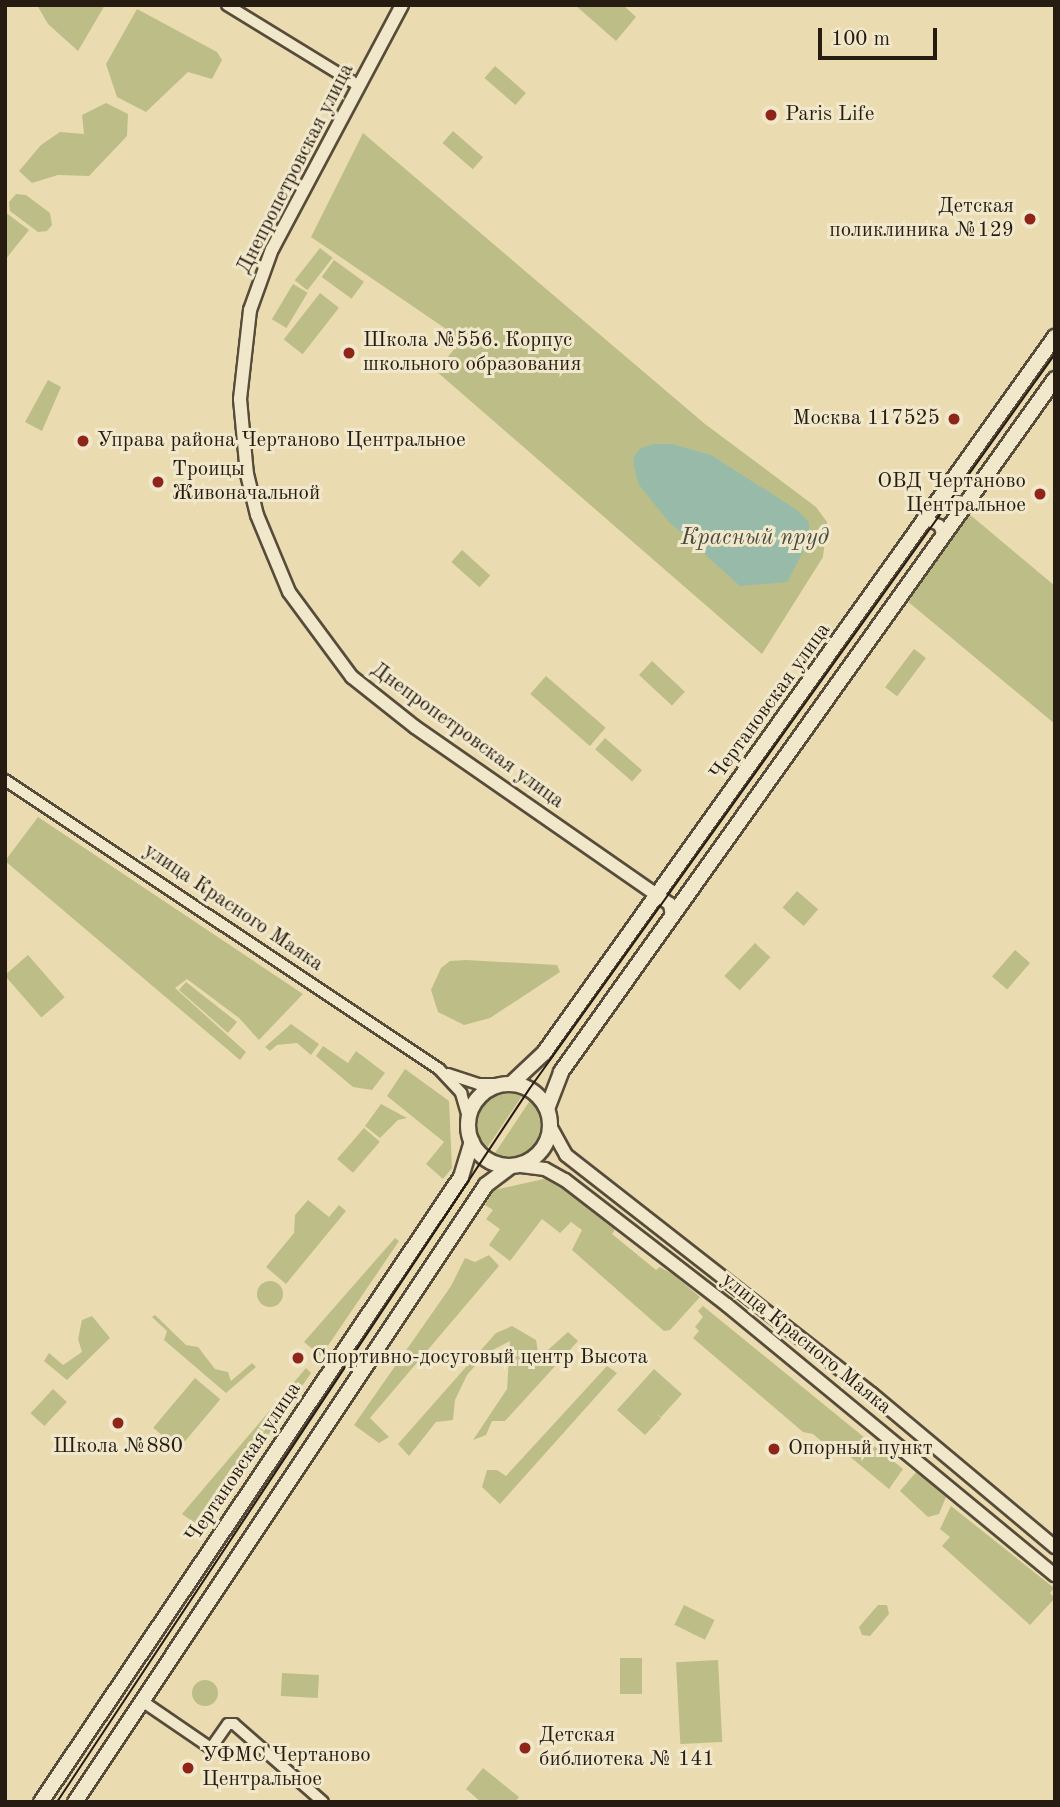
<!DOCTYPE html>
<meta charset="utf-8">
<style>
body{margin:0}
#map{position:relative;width:1060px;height:1807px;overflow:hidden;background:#eadbb1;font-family:"Old Standard TT",serif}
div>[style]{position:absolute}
.green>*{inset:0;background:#bdbe87;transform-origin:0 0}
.round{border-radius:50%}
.water>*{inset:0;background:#98bba9}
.roads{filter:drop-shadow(2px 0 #574c3a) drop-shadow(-2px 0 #574c3a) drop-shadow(0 2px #574c3a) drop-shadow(0 -2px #574c3a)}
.minor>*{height:10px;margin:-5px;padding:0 5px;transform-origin:5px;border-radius:5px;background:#f1e8cc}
.tertiary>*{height:12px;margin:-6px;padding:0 6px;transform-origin:6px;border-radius:6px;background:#f1e8cc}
.secondary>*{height:14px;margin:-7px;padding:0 7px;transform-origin:7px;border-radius:7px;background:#f1e8cc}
.secondary>.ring{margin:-7px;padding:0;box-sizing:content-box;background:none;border:14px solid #f1e8cc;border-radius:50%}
.tram>*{height:2px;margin:-1px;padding:0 1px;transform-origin:1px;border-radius:1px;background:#261c12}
.dots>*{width:19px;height:19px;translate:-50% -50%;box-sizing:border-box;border:4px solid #f1e8cc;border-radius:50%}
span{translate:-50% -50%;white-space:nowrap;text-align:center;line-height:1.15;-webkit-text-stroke:6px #f1e8cc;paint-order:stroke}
.poi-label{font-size:21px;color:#261c12}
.left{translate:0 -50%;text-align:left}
.right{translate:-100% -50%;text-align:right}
.street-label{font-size:21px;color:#261c12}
.water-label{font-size:23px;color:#484c3f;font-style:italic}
.frame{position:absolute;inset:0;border:7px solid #261c12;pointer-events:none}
.scale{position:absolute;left:818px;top:28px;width:119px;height:32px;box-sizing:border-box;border:4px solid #261c12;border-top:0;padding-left:9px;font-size:21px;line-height:24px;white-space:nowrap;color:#261c12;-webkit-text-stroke:5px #f1e8cc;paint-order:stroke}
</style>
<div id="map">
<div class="green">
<i style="clip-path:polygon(37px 5px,105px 5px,78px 51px,48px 24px)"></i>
<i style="clip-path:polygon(575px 5px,623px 5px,636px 17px,616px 41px)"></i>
<i style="clip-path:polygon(137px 9px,217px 52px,222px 60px,212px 79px,188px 72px,146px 112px,117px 97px,106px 64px)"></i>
<i style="left:495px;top:66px;width:41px;height:16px;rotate:41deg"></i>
<i style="clip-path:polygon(106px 103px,128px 114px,127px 136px,89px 176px,58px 175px,32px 183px,19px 171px,41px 145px,60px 132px,84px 134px,82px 115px)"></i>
<i style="left:453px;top:131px;width:40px;height:16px;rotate:41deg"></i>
<i style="clip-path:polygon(363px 133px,705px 424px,816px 507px,827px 522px,823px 557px,762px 654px,436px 371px,456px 347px,452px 333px,311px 237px)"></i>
<i style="clip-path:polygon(16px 194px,26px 195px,50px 213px,52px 225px,47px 231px,38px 232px,10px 211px,9px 202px)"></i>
<i style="clip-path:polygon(5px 212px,29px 230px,5px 260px)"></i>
<i style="left:320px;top:248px;width:16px;height:41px;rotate:38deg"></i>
<i style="left:334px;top:260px;width:37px;height:21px;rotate:36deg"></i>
<i style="left:293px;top:284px;width:17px;height:41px;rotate:31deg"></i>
<i style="left:320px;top:293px;width:24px;height:59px;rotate:38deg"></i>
<i style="clip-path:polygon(48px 380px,61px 387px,42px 431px,25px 422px)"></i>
<i style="clip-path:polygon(968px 513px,1055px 586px,1055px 724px,906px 600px)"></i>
<i style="left:462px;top:550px;width:38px;height:16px;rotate:42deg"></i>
<i style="left:914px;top:649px;width:15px;height:48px;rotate:37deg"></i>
<i style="left:652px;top:661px;width:45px;height:19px;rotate:43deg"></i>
<i style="left:546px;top:676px;width:79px;height:24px;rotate:41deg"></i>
<i style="left:605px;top:738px;width:49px;height:15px;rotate:41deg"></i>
<i style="clip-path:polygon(38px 817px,303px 994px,259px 1040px,239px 1018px,187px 979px,175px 988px,246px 1052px,240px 1060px,5px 861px)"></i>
<i style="left:797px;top:891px;width:28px;height:22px;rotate:41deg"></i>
<i style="left:755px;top:943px;width:21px;height:45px;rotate:43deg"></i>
<i style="left:1015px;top:950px;width:20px;height:35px;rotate:41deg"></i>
<i style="left:28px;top:955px;width:56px;height:31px;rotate:49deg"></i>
<i style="clip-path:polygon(466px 960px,557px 965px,560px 972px,490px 1018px,464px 1025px,438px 1012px,431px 990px,441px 968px,450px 961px)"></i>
<i style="clip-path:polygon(186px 982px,237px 1022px,228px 1033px,179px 990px)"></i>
<i style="clip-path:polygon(291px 1024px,319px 1044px,311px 1055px,297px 1043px,277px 1045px,270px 1051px,265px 1047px)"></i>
<i style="clip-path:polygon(323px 1046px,348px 1063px,356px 1051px,385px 1073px,372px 1090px,353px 1087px,316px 1056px)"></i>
<i style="clip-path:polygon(405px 1069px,449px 1101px,452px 1168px,443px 1179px,426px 1164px,444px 1142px,387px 1096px)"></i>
<i style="clip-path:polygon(505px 1088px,524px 1093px,485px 1151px,471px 1126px,473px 1112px,489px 1093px)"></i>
<i style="clip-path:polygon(531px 1099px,540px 1109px,542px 1123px,537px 1142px,520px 1157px,493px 1156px)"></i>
<i style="clip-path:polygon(381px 1104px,407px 1118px,398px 1120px,380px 1138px,365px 1126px)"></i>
<i style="left:364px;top:1128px;width:21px;height:41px;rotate:41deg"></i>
<i style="clip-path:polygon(548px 1178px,616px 1228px,612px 1234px,656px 1270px,660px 1267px,674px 1275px,700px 1297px,670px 1330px,664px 1331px,572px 1250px,582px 1230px,571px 1222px,560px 1233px,542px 1219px,510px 1261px,489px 1245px,500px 1229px,486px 1219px,493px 1210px,485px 1205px,494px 1190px)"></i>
<i style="clip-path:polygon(308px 1200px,329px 1217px,339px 1205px,346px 1211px,286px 1284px,266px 1267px,294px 1233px,295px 1215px)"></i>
<i style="clip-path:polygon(395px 1238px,399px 1241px,321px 1356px,304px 1342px)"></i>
<i style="clip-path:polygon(489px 1255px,499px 1266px,370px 1418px,389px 1437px,379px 1443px,354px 1425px,451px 1286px,465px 1258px,475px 1262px)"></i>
<i class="round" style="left:257px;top:1281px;width:26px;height:26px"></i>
<i style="clip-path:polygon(703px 1306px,903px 1469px,889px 1489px,843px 1451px,839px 1456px,813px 1434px,803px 1432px,693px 1338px,699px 1331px,695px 1327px,703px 1317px,698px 1311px)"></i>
<i style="clip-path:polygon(155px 1315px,186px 1345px,198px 1347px,215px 1369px,228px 1372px,231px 1381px,252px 1363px,256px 1367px,226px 1393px,164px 1340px,167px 1331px,152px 1317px)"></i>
<i style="clip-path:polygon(92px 1316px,110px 1338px,67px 1380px,44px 1361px,49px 1353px,63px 1365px,82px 1352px,78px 1339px,82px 1320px)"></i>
<i style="clip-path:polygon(512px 1326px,536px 1340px,539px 1358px,568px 1332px,578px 1341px,505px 1421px,492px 1421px,486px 1435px,473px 1440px,507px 1389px,510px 1341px,485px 1354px,467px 1375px,455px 1400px,453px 1420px,436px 1422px,409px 1456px,398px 1444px,496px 1333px)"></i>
<i style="clip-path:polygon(607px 1366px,617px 1373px,500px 1504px,482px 1487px,487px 1470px,497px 1470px,506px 1476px)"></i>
<i style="clip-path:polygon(306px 1368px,311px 1373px,203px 1529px,182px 1514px)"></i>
<i style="clip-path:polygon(654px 1369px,682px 1394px,661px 1417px,657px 1414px,661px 1418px,645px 1435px,617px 1410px)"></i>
<i style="left:195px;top:1378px;width:33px;height:65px;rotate:40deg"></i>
<i style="left:53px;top:1389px;width:19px;height:33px;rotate:43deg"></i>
<i style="clip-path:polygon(917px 1471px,946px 1497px,939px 1514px,928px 1517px,900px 1491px)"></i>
<i style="clip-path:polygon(951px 1506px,1054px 1588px,1050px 1593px,1055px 1598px,1030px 1625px,942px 1546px,950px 1537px,940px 1529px)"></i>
<i style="left:684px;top:1605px;width:34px;height:22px;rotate:26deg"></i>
<i style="clip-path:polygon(878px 1605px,887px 1605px,889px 1614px,870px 1636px,862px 1635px,859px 1627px)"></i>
<i style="left:620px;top:1658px;width:22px;height:36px"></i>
<i style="left:718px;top:1660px;width:82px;height:42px;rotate:87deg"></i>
<i style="left:282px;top:1673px;width:37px;height:23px;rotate:3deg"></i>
<i class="round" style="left:192px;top:1680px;width:26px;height:26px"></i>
<i style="clip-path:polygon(483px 1768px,519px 1797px,515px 1802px,481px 1802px,466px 1789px)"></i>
</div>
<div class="water">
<i style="clip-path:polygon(654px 444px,672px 444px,711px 455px,797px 510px,809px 522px,809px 541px,787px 582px,740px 586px,668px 521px,639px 485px,635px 471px,633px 458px,641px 448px)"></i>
</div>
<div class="roads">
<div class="minor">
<i style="left:227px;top:5px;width:155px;rotate:31.5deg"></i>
<i style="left:949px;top:489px;width:11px;rotate:80deg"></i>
<i style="left:951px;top:500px;width:15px;rotate:8deg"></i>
<i style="left:926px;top:520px;width:14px;rotate:21deg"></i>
<i style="left:939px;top:525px;width:12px;rotate:70deg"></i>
<i style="left:5px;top:780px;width:521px;rotate:33.66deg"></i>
<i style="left:439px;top:1069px;width:33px;rotate:47deg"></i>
<i style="left:461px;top:1093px;width:26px;rotate:74deg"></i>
<i style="left:448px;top:1074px;width:32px;rotate:18deg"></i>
<i style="left:478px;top:1084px;width:20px"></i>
<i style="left:142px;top:1701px;width:83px;rotate:34.3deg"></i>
<i style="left:211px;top:1748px;width:29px;rotate:-55deg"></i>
<i style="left:228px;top:1724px;width:6px"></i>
<i style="left:234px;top:1724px;width:118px;rotate:41.2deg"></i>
</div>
<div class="tertiary">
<i style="left:402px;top:5px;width:276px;rotate:118deg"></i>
<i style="left:272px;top:249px;width:65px;rotate:109.8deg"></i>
<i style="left:250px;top:310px;width:90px;rotate:96.4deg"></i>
<i style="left:240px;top:399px;width:75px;rotate:84.7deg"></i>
<i style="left:247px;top:474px;width:42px;rotate:76.3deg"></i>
<i style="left:257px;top:515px;width:83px;rotate:67.4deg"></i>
<i style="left:289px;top:592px;width:106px;rotate:53.5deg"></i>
<i style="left:352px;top:677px;width:80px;rotate:38.4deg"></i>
<i style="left:415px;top:727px;width:310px;rotate:34.8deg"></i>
<i style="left:670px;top:904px;width:13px;rotate:81deg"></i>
<i style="left:550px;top:1126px;width:33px;rotate:61deg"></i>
<i style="left:566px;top:1155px;width:388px;rotate:38deg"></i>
<i style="left:872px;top:1394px;width:239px;rotate:39.9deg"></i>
<i style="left:521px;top:1166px;width:24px;rotate:7deg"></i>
<i style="left:545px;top:1169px;width:23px;rotate:29deg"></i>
<i style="left:565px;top:1180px;width:205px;rotate:37.7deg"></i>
<i style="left:727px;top:1305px;width:425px;rotate:39.5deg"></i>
</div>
<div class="secondary">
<i style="left:512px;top:1083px;width:44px;rotate:-43.2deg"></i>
<i style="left:544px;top:1053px;width:880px;rotate:-54.49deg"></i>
<i class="ring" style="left:468px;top:1084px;width:68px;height:68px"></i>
<i style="left:547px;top:1109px;width:40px;rotate:-69deg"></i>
<i style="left:561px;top:1072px;width:851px;rotate:-54.52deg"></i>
<i style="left:41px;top:1802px;width:753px;rotate:-56.1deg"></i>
<i style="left:461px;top:1177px;width:37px;rotate:-73deg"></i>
<i style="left:75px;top:1802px;width:741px;rotate:-56.33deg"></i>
<i style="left:486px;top:1185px;width:30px;rotate:-37deg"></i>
</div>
</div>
<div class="tram">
<i style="left:57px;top:1802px;width:856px;rotate:-56.48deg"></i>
<i style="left:530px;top:1088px;width:902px;rotate:-54.43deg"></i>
</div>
<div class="dots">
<i style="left:771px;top:115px;background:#8f2418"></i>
<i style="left:1030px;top:219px;background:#8f2418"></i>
<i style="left:349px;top:353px;background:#8f2418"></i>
<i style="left:954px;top:419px;background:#8f2418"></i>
<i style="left:83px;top:441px;background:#8f2418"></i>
<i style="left:158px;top:482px;background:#8f2418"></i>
<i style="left:1040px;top:494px;background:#8f2418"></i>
<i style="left:298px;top:1358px;background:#8f2418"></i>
<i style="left:118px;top:1423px;background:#8f2418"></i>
<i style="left:774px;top:1449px;background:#8f2418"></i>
<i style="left:525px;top:1748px;background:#8f2418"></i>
<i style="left:188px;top:1768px;background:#8f2418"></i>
</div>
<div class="poi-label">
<span class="left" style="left:785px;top:115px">Paris Life</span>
<span class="right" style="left:1014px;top:219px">Детская<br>поликлиника №129</span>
<span class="left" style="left:363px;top:353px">Школа №556. Корпус<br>школьного образования</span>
<span class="right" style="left:940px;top:419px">Москва 117525</span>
<span class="left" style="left:97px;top:441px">Управа района Чертаново Центральное</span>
<span class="left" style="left:172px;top:482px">Троицы<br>Живоначальной</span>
<span class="right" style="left:1026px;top:494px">ОВД Чертаново<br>Центральное</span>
<span class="left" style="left:312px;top:1358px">Спортивно-досуговый центр Высота</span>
<span style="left:118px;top:1447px">Школа №880</span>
<span class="left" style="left:788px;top:1449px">Опорный пункт</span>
<span class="left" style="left:539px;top:1748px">Детская<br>библиотека № 141</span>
<span class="left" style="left:202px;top:1768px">УФМС Чертаново<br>Центральное</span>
</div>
<div class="street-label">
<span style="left:296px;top:169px;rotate:-63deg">Днепропетровская улица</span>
<span style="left:771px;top:702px;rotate:-54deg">Чертановская улица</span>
<span style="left:467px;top:736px;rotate:36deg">Днепропетровская улица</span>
<span style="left:233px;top:908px;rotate:34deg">улица Красного Маяка</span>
<span style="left:806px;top:1344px;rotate:39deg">улица Красного Маяка</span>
<span style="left:244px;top:1463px;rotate:-56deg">Чертановская улица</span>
</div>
<div class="water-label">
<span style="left:755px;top:538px">Красный пруд</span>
</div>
<div class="frame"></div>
<div class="scale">100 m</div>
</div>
